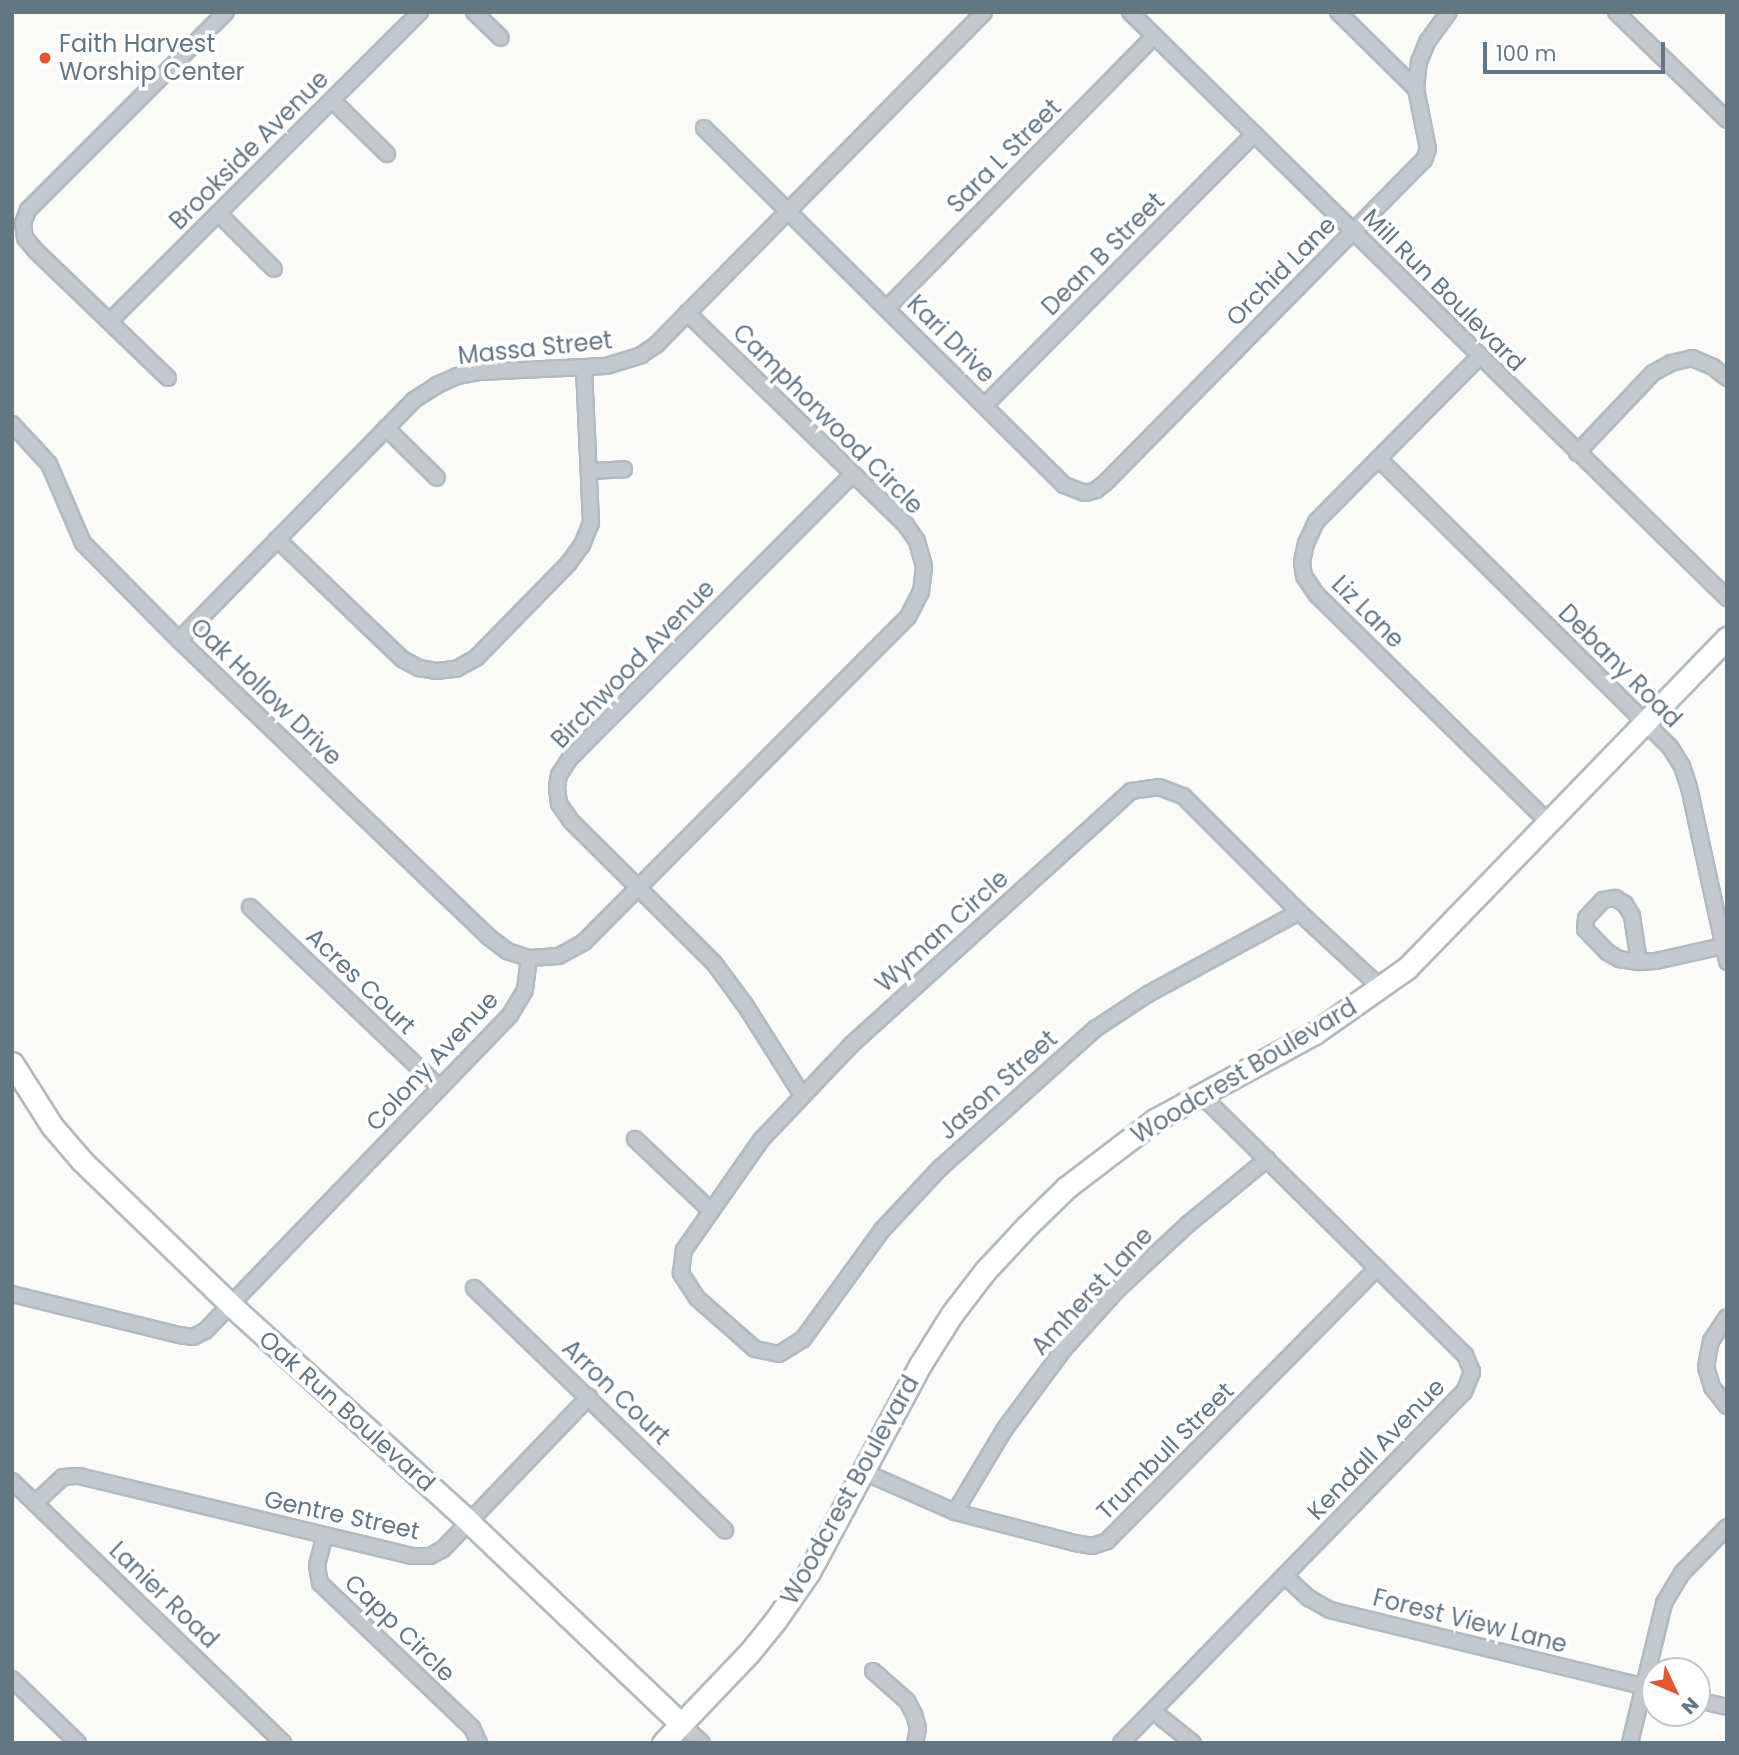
<!DOCTYPE html>
<style>
body{margin:0}
#map{position:relative;width:1739px;height:1755px;overflow:hidden;background:#fafaf8;font-family:Poppins,sans-serif}
div>[style]{position:absolute}
.roads{filter:drop-shadow(2px 0 #b3babf) drop-shadow(-2px 0 #b3babf) drop-shadow(0 2px #b3babf) drop-shadow(0 -2px #b3babf)}
.street>*{height:14px;margin:-7px;padding:0 7px;transform-origin:7px;border-radius:7px;background:#c3c8cc}
.secondary>*{height:21px;margin:-10.5px;padding:0 10.5px;transform-origin:10.5px;border-radius:10.5px;background:#fff}
.dots>*{width:19px;height:19px;translate:-50% -50%;box-sizing:border-box;border:4px solid #fff;border-radius:50%}
span{translate:-50% -50%;white-space:nowrap;text-align:center;line-height:1.15;-webkit-text-stroke:7px #fff;paint-order:stroke}
.poi-label{font-size:24px;color:#657683}
.left{translate:0 -50%;text-align:left}
.street-label{font-size:24px;color:#657683}
.frame{position:absolute;inset:0;border:14px solid #657683;pointer-events:none}
.north{position:absolute;left:1641px;top:1657px;width:70px;height:70px;box-sizing:border-box;background:#fff;border:2px solid #c1c8cd;border-radius:50%;rotate:134deg;font-size:19px;font-weight:700;line-height:28px;text-align:center;color:#657683}
.north::after{content:'';display:block;margin:auto;width:24px;height:32px;background:#e4572e;clip-path:polygon(50% 0,100% 100%,50% 72%,0 100%)}
.scale{position:absolute;left:1483px;top:42px;width:182px;height:32px;box-sizing:border-box;border:4px solid #657683;border-top:0;padding-left:9px;font-size:21px;line-height:24px;white-space:nowrap;color:#657683;-webkit-text-stroke:5px #fff;paint-order:stroke}
</style>
<div id="map">
<div class="roads">
<div class="street">
<i style="left:474px;top:12px;width:37px;rotate:44deg"></i>
<i style="left:1130px;top:12px;width:837px;rotate:44.47deg"></i>
<i style="left:1338px;top:12px;width:110px;rotate:44.6deg"></i>
<i style="left:1616px;top:12px;width:155px;rotate:44.2deg"></i>
<i style="left:332px;top:100px;width:77px;rotate:44.5deg"></i>
<i style="left:704px;top:128px;width:507px;rotate:44.76deg"></i>
<i style="left:1064px;top:485px;width:22px;rotate:21deg"></i>
<i style="left:1085px;top:493px;width:11px;rotate:-15deg"></i>
<i style="left:1096px;top:490px;width:11px;rotate:-38deg"></i>
<i style="left:1105px;top:483px;width:454px;rotate:-45.4deg"></i>
<i style="left:1424px;top:160px;width:12px;rotate:-70deg"></i>
<i style="left:1428px;top:149px;width:61px;rotate:-101.3deg"></i>
<i style="left:1416px;top:89px;width:27px;rotate:-84deg"></i>
<i style="left:1419px;top:62px;width:22px;rotate:-68deg"></i>
<i style="left:1427px;top:42px;width:37px;rotate:-54deg"></i>
<i style="left:218px;top:213px;width:79px;rotate:45deg"></i>
<i style="left:887px;top:308px;width:381px;rotate:-45.5deg"></i>
<i style="left:110px;top:321px;width:438px;rotate:-44.9deg"></i>
<i style="left:1479px;top:357px;width:232px;rotate:134.7deg"></i>
<i style="left:1316px;top:522px;width:23px;rotate:115deg"></i>
<i style="left:1306px;top:543px;width:19px;rotate:102deg"></i>
<i style="left:1302px;top:562px;width:14px;rotate:82deg"></i>
<i style="left:1304px;top:576px;width:23px;rotate:56deg"></i>
<i style="left:1317px;top:595px;width:324px;rotate:44.5deg"></i>
<i style="left:168px;top:378px;width:183px;rotate:-136.1deg"></i>
<i style="left:36px;top:251px;width:17px;rotate:-130deg"></i>
<i style="left:25px;top:238px;width:15px;rotate:-98deg"></i>
<i style="left:23px;top:223px;width:14px;rotate:-69deg"></i>
<i style="left:28px;top:210px;width:280px;rotate:-45deg"></i>
<i style="left:985px;top:405px;width:382px;rotate:-45.2deg"></i>
<i style="left:12px;top:424px;width:54px;rotate:47.2deg"></i>
<i style="left:49px;top:464px;width:86px;rotate:66.7deg"></i>
<i style="left:83px;top:543px;width:136px;rotate:45.3deg"></i>
<i style="left:179px;top:640px;width:431px;rotate:43.8deg"></i>
<i style="left:490px;top:938px;width:21px;rotate:37deg"></i>
<i style="left:507px;top:951px;width:23px;rotate:18deg"></i>
<i style="left:529px;top:958px;width:30px;rotate:-4deg"></i>
<i style="left:559px;top:956px;width:29px;rotate:-29deg"></i>
<i style="left:584px;top:942px;width:459px;rotate:-45.1deg"></i>
<i style="left:908px;top:617px;width:28px;rotate:-63deg"></i>
<i style="left:921px;top:592px;width:26px;rotate:-83deg"></i>
<i style="left:924px;top:566px;width:26px;rotate:-106deg"></i>
<i style="left:917px;top:541px;width:19px;rotate:-125deg"></i>
<i style="left:906px;top:525px;width:305px;rotate:-135.9deg"></i>
<i style="left:386px;top:428px;width:71px;rotate:44.4deg"></i>
<i style="left:1577px;top:453px;width:110px;rotate:-46.5deg"></i>
<i style="left:1653px;top:373px;width:21px;rotate:-29deg"></i>
<i style="left:1671px;top:363px;width:22px;rotate:-13deg"></i>
<i style="left:1692px;top:358px;width:23px;rotate:23deg"></i>
<i style="left:1713px;top:367px;width:18px;rotate:38deg"></i>
<i style="left:1379px;top:459px;width:409px;rotate:44.7deg"></i>
<i style="left:1670px;top:747px;width:22px;rotate:58deg"></i>
<i style="left:1682px;top:766px;width:22px;rotate:72deg"></i>
<i style="left:1689px;top:787px;width:179px;rotate:77.7deg"></i>
<i style="left:591px;top:471px;width:33px;rotate:-3deg"></i>
<i style="left:277px;top:539px;width:173px;rotate:43.8deg"></i>
<i style="left:402px;top:659px;width:19px;rotate:28deg"></i>
<i style="left:419px;top:668px;width:17px;rotate:10deg"></i>
<i style="left:436px;top:671px;width:20px;rotate:-6deg"></i>
<i style="left:456px;top:669px;width:23px;rotate:-29deg"></i>
<i style="left:476px;top:658px;width:132px;rotate:-45.6deg"></i>
<i style="left:568px;top:564px;width:24px;rotate:-54deg"></i>
<i style="left:582px;top:545px;width:24px;rotate:-68deg"></i>
<i style="left:591px;top:523px;width:155px;rotate:-92.6deg"></i>
<i style="left:179px;top:640px;width:336px;rotate:-45.6deg"></i>
<i style="left:414px;top:400px;width:27px;rotate:-33deg"></i>
<i style="left:437px;top:385px;width:22px;rotate:-24deg"></i>
<i style="left:457px;top:376px;width:22px;rotate:-10deg"></i>
<i style="left:479px;top:372px;width:127px;rotate:-2.7deg"></i>
<i style="left:606px;top:366px;width:37px;rotate:-17deg"></i>
<i style="left:641px;top:355px;width:18px;rotate:-34deg"></i>
<i style="left:656px;top:345px;width:467px;rotate:-45.4deg"></i>
<i style="left:250px;top:907px;width:262px;rotate:43.6deg"></i>
<i style="left:1299px;top:912px;width:172px;rotate:151.5deg"></i>
<i style="left:1148px;top:994px;width:64px;rotate:146.6deg"></i>
<i style="left:1095px;top:1029px;width:207px;rotate:138.1deg"></i>
<i style="left:941px;top:1167px;width:86px;rotate:133.1deg"></i>
<i style="left:882px;top:1230px;width:135px;rotate:125.9deg"></i>
<i style="left:803px;top:1339px;width:28px;rotate:148deg"></i>
<i style="left:779px;top:1354px;width:25px;rotate:-168deg"></i>
<i style="left:755px;top:1349px;width:77px;rotate:-138.7deg"></i>
<i style="left:697px;top:1298px;width:30px;rotate:-123deg"></i>
<i style="left:681px;top:1273px;width:23px;rotate:-83deg"></i>
<i style="left:684px;top:1250px;width:134px;rotate:-55deg"></i>
<i style="left:761px;top:1140px;width:131px;rotate:-46.5deg"></i>
<i style="left:851px;top:1045px;width:378px;rotate:-42.2deg"></i>
<i style="left:1131px;top:791px;width:28px;rotate:-8deg"></i>
<i style="left:1159px;top:787px;width:26px;rotate:21deg"></i>
<i style="left:1183px;top:796px;width:164px;rotate:45deg"></i>
<i style="left:1299px;top:912px;width:112px;rotate:42.8deg"></i>
<i style="left:1639px;top:962px;width:47px;rotate:-98.7deg"></i>
<i style="left:1632px;top:916px;width:14px;rotate:-120deg"></i>
<i style="left:1625px;top:904px;width:12px;rotate:-149deg"></i>
<i style="left:1615px;top:898px;width:12px;rotate:171deg"></i>
<i style="left:1603px;top:900px;width:25px;rotate:133deg"></i>
<i style="left:1586px;top:918px;width:11px;rotate:95deg"></i>
<i style="left:1585px;top:929px;width:32px;rotate:46deg"></i>
<i style="left:1607px;top:952px;width:14px;rotate:30deg"></i>
<i style="left:1619px;top:959px;width:20px;rotate:9deg"></i>
<i style="left:1639px;top:962px;width:17px;rotate:-3deg"></i>
<i style="left:1656px;top:961px;width:69px;rotate:-12.6deg"></i>
<i style="left:802px;top:1095px;width:107px;rotate:-122.3deg"></i>
<i style="left:745px;top:1005px;width:52px;rotate:-126.4deg"></i>
<i style="left:714px;top:963px;width:202px;rotate:-135.2deg"></i>
<i style="left:571px;top:821px;width:21px;rotate:-125deg"></i>
<i style="left:559px;top:804px;width:17px;rotate:-97deg"></i>
<i style="left:557px;top:787px;width:12px;rotate:-81deg"></i>
<i style="left:559px;top:775px;width:20px;rotate:-57deg"></i>
<i style="left:570px;top:758px;width:401px;rotate:-45.1deg"></i>
<i style="left:635px;top:1139px;width:103px;rotate:43.4deg"></i>
<i style="left:474px;top:1288px;width:349px;rotate:44deg"></i>
<i style="left:12px;top:1294px;width:172px;rotate:13.8deg"></i>
<i style="left:179px;top:1335px;width:14px;rotate:8deg"></i>
<i style="left:193px;top:1337px;width:13px;rotate:-27deg"></i>
<i style="left:205px;top:1331px;width:439px;rotate:-46deg"></i>
<i style="left:510px;top:1015px;width:29px;rotate:-59deg"></i>
<i style="left:525px;top:990px;width:32px;rotate:-83deg"></i>
<i style="left:1727px;top:1317px;width:29px;rotate:124deg"></i>
<i style="left:1711px;top:1341px;width:26px;rotate:101deg"></i>
<i style="left:1706px;top:1367px;width:21px;rotate:73deg"></i>
<i style="left:1712px;top:1387px;width:24px;rotate:52deg"></i>
<i style="left:862px;top:1471px;width:102px;rotate:23.8deg"></i>
<i style="left:955px;top:1512px;width:124px;rotate:14.5deg"></i>
<i style="left:1075px;top:1543px;width:17px;rotate:10deg"></i>
<i style="left:1092px;top:1546px;width:16px;rotate:-18deg"></i>
<i style="left:1107px;top:1541px;width:384px;rotate:-45.3deg"></i>
<i style="left:12px;top:1481px;width:377px;rotate:44deg"></i>
<i style="left:35px;top:1503px;width:38px;rotate:-43deg"></i>
<i style="left:63px;top:1477px;width:16px;rotate:-4deg"></i>
<i style="left:79px;top:1476px;width:343px;rotate:13.5deg"></i>
<i style="left:413px;top:1556px;width:17px"></i>
<i style="left:430px;top:1556px;width:15px;rotate:-28deg"></i>
<i style="left:443px;top:1549px;width:211px;rotate:-46.2deg"></i>
<i style="left:955px;top:1512px;width:96px;rotate:-59.1deg"></i>
<i style="left:1004px;top:1430px;width:101px;rotate:-53.5deg"></i>
<i style="left:1064px;top:1349px;width:81px;rotate:-48deg"></i>
<i style="left:1118px;top:1289px;width:94px;rotate:-42.8deg"></i>
<i style="left:1187px;top:1225px;width:104px;rotate:-39.5deg"></i>
<i style="left:325px;top:1535px;width:31px;rotate:105deg"></i>
<i style="left:317px;top:1565px;width:18px;rotate:81deg"></i>
<i style="left:320px;top:1583px;width:210px;rotate:43.6deg"></i>
<i style="left:472px;top:1728px;width:17px;rotate:65deg"></i>
<i style="left:1285px;top:1576px;width:33px;rotate:43deg"></i>
<i style="left:1309px;top:1598px;width:24px;rotate:30deg"></i>
<i style="left:1330px;top:1610px;width:334px;rotate:13.7deg"></i>
<i style="left:873px;top:1671px;width:45px;rotate:41.4deg"></i>
<i style="left:907px;top:1701px;width:15px;rotate:62deg"></i>
<i style="left:914px;top:1714px;width:15px;rotate:74deg"></i>
<i style="left:918px;top:1728px;width:15px;rotate:101deg"></i>
<i style="left:12px;top:1679px;width:92px;rotate:44.1deg"></i>
<i style="left:1697px;top:1700px;width:31px;rotate:13deg"></i>
<i style="left:1153px;top:1711px;width:51px;rotate:38.7deg"></i>
<i style="left:681px;top:1724px;width:28px;rotate:42deg"></i>
<i style="left:1121px;top:1743px;width:491px;rotate:-45.7deg"></i>
<i style="left:1464px;top:1392px;width:22px;rotate:-68deg"></i>
<i style="left:1472px;top:1372px;width:18px;rotate:-112deg"></i>
<i style="left:1465px;top:1355px;width:373px;rotate:-135.4deg"></i>
<i style="left:1630px;top:1743px;width:144px;rotate:-76.3deg"></i>
<i style="left:1664px;top:1603px;width:35px;rotate:-59deg"></i>
<i style="left:1682px;top:1573px;width:64px;rotate:-45.6deg"></i>
</div>
<div class="secondary">
<i style="left:12px;top:1063px;width:75px;rotate:57.6deg"></i>
<i style="left:52px;top:1126px;width:46px;rotate:49.4deg"></i>
<i style="left:82px;top:1161px;width:209px;rotate:44deg"></i>
<i style="left:232px;top:1306px;width:321px;rotate:42.3deg"></i>
<i style="left:469px;top:1522px;width:293px;rotate:43.6deg"></i>
<i style="left:663px;top:1743px;width:124px;rotate:-46.3deg"></i>
<i style="left:749px;top:1653px;width:41px;rotate:-50.9deg"></i>
<i style="left:775px;top:1621px;width:60px;rotate:-55.2deg"></i>
<i style="left:809px;top:1572px;width:235px;rotate:-61.8deg"></i>
<i style="left:920px;top:1365px;width:60px;rotate:-57.9deg"></i>
<i style="left:952px;top:1314px;width:54px;rotate:-52.5deg"></i>
<i style="left:985px;top:1271px;width:62px;rotate:-47deg"></i>
<i style="left:1027px;top:1226px;width:56px;rotate:-44.3deg"></i>
<i style="left:1067px;top:1187px;width:111px;rotate:-37.3deg"></i>
<i style="left:1155px;top:1120px;width:180px;rotate:-28.6deg"></i>
<i style="left:1313px;top:1034px;width:115px;rotate:-35.1deg"></i>
<i style="left:1407px;top:968px;width:460px;rotate:-45.9deg"></i>
</div>
</div>
<div class="dots">
<i style="left:45px;top:58px;background:#e4572e"></i>
</div>
<div class="poi-label">
<span class="left" style="left:59px;top:58px">Faith Harvest<br>Worship Center</span>
</div>
<div class="street-label">
<span style="left:249px;top:150px;rotate:-45deg">Brookside Avenue</span>
<span style="left:1004px;top:156px;rotate:-45deg">Sara L Street</span>
<span style="left:1103px;top:254px;rotate:-45deg">Dean B Street</span>
<span style="left:1281px;top:271px;rotate:-45deg">Orchid Lane</span>
<span style="left:1444px;top:290px;rotate:45deg">Mill Run Boulevard</span>
<span style="left:951px;top:339px;rotate:45deg">Kari Drive</span>
<span style="left:535px;top:348px;rotate:-6deg">Massa Street</span>
<span style="left:828px;top:419px;rotate:45deg">Camphorwood Circle</span>
<span style="left:1368px;top:612px;rotate:45deg">Liz Lane</span>
<span style="left:633px;top:664px;rotate:-46deg">Birchwood Avenue</span>
<span style="left:1620px;top:666px;rotate:45deg">Debany Road</span>
<span style="left:266px;top:692px;rotate:44deg">Oak Hollow Drive</span>
<span style="left:942px;top:931px;rotate:-42deg">Wyman Circle</span>
<span style="left:361px;top:981px;rotate:44deg">Acres Court</span>
<span style="left:432px;top:1061px;rotate:-47deg">Colony Avenue</span>
<span style="left:1244px;top:1071px;rotate:-31deg">Woodcrest Boulevard</span>
<span style="left:998px;top:1085px;rotate:-42deg">Jason Street</span>
<span style="left:1092px;top:1291px;rotate:-47deg">Amherst Lane</span>
<span style="left:616px;top:1392px;rotate:44deg">Arron Court</span>
<span style="left:347px;top:1411px;rotate:42deg">Oak Run Boulevard</span>
<span style="left:1376px;top:1449px;rotate:-46deg">Kendall Avenue</span>
<span style="left:1165px;top:1451px;rotate:-45deg">Trumbull Street</span>
<span style="left:850px;top:1490px;rotate:-61deg">Woodcrest Boulevard</span>
<span style="left:342px;top:1515px;rotate:12deg">Gentre Street</span>
<span style="left:164px;top:1595px;rotate:44deg">Lanier Road</span>
<span style="left:1470px;top:1621px;rotate:14deg">Forest View Lane</span>
<span style="left:400px;top:1628px;rotate:44deg">Capp Circle</span>
</div>
<div class="frame"></div>
<div class="north">N</div>
<div class="scale">100 m</div>
</div>
